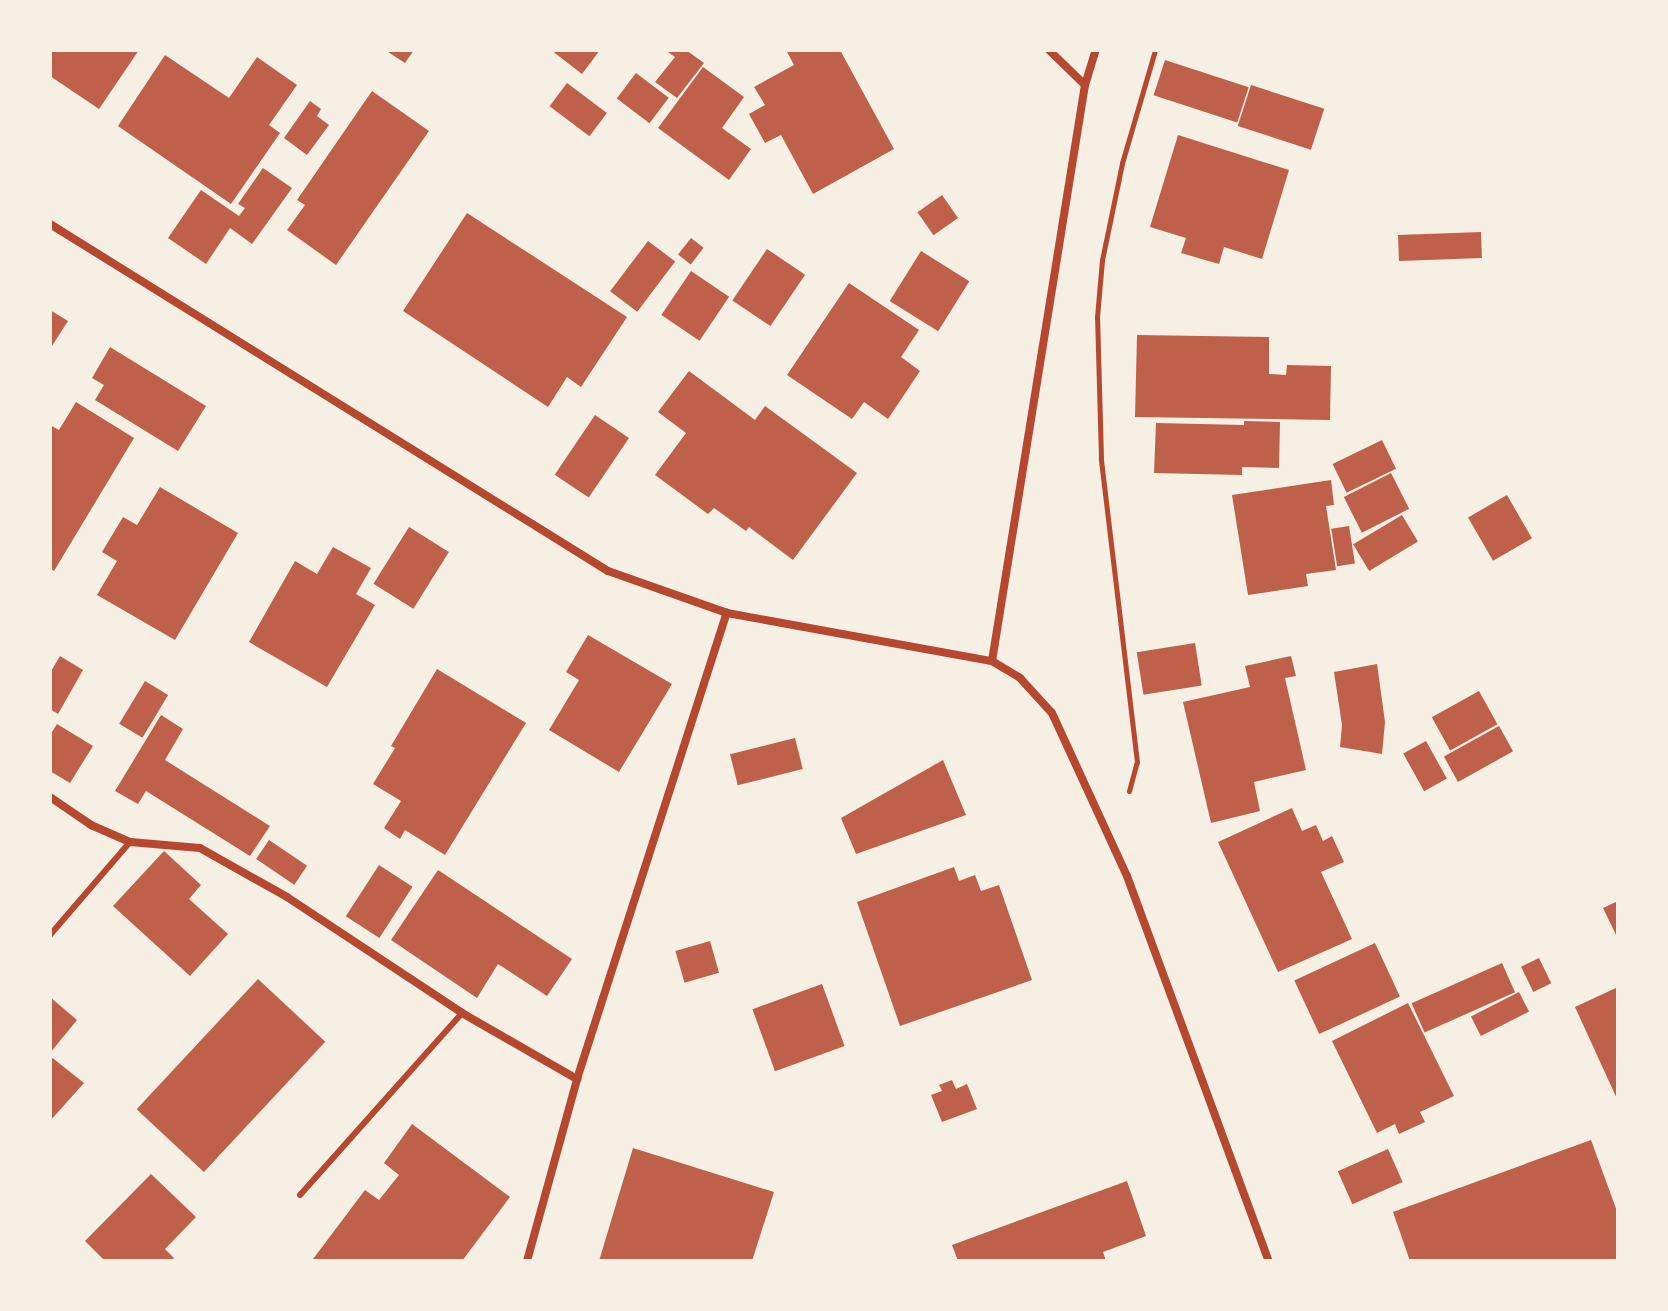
<!DOCTYPE html>
<style>
body{margin:0}
#map{position:relative;width:1668px;height:1311px;overflow:hidden;background:#f6efe4;font-family:Raleway,sans-serif}
div>[style]{position:absolute}
.building>*{inset:0;background:#bf614a;transform-origin:0 0}
.path>*{height:5px;margin:-2.5px;padding:0 2.5px;transform-origin:2.5px;border-radius:2.5px;background:#b5482f}
.service>*{height:6px;margin:-3px;padding:0 3px;transform-origin:3px;border-radius:3px;background:#b5482f}
.minor>*{height:8px;margin:-4px;padding:0 4px;transform-origin:4px;border-radius:4px;background:#b5482f}
span{translate:-50% -50%;white-space:nowrap;text-align:center;line-height:1.15;-webkit-text-stroke:6px #f6efe4;paint-order:stroke}
.frame{position:absolute;inset:0;border:52px solid #f6efe4;pointer-events:none}
</style>
<div id="map">
<div class="building">
<i style="clip-path:polygon(50px 50px,139px 50px,99px 109px,50px 76px)"></i>
<i style="clip-path:polygon(385px 50px,414px 50px,405px 63px)"></i>
<i style="clip-path:polygon(551px 50px,600px 50px,582px 74px)"></i>
<i style="clip-path:polygon(665px 50px,686px 50px,704px 63px,677px 98px,655px 82px,675px 57px)"></i>
<i style="clip-path:polygon(786px 50px,840px 50px,894px 149px,813px 194px,781px 135px,765px 143px,749px 114px,765px 105px,754px 87px,794px 65px)"></i>
<i style="clip-path:polygon(165px 55px,229px 98px,257px 57px,297px 85px,269px 125px,280px 133px,231px 204px,118px 126px)"></i>
<i style="left:1165px;top:60px;width:88px;height:37px;rotate:18deg"></i>
<i style="clip-path:polygon(703px 67px,744px 97px,722px 128px,751px 149px,729px 180px,658px 128px)"></i>
<i style="left:636px;top:73px;width:41px;height:32px;rotate:37deg"></i>
<i style="left:567px;top:83px;width:50px;height:29px;rotate:37deg"></i>
<i style="left:1251px;top:85px;width:77px;height:43px;rotate:18deg"></i>
<i style="clip-path:polygon(372px 91px,429px 131px,336px 265px,287px 230px,305px 205px,297px 200px)"></i>
<i style="clip-path:polygon(310px 101px,321px 109px,317px 116px,329px 125px,307px 155px,284px 138px)"></i>
<i style="clip-path:polygon(1178px 135px,1289px 170px,1262px 259px,1224px 247px,1219px 264px,1181px 253px,1186px 238px,1150px 227px)"></i>
<i style="clip-path:polygon(263px 168px,292px 188px,252px 244px,230px 228px,206px 264px,168px 238px,201px 190px,239px 216px,245px 208px,238px 204px)"></i>
<i style="left:942px;top:195px;width:28px;height:30px;rotate:55deg"></i>
<i style="clip-path:polygon(467px 213px,627px 317px,581px 387px,567px 377px,548px 407px,403px 311px)"></i>
<i style="left:1481px;top:232px;width:26px;height:83px;rotate:88deg"></i>
<i style="left:691px;top:238px;width:16px;height:21px;rotate:38deg"></i>
<i style="left:648px;top:241px;width:34px;height:63px;rotate:37deg"></i>
<i style="left:767px;top:249px;width:46px;height:62px;rotate:34deg"></i>
<i style="left:921px;top:251px;width:57px;height:59px;rotate:32deg"></i>
<i style="left:691px;top:271px;width:46px;height:53px;rotate:34deg"></i>
<i style="clip-path:polygon(849px 283px,919px 330px,901px 357px,920px 371px,888px 419px,864px 402px,852px 419px,787px 375px)"></i>
<i style="clip-path:polygon(50px 310px,68px 321px,50px 349px)"></i>
<i style="clip-path:polygon(1137px 335px,1269px 337px,1269px 374px,1286px 375px,1287px 365px,1331px 366px,1330px 420px,1135px 417px)"></i>
<i style="clip-path:polygon(110px 347px,206px 406px,178px 451px,95px 400px,104px 385px,92px 378px)"></i>
<i style="clip-path:polygon(689px 371px,755px 420px,765px 406px,857px 473px,793px 560px,749px 527px,746px 531px,714px 508px,708px 514px,655px 475px,686px 433px,658px 412px)"></i>
<i style="clip-path:polygon(76px 402px,134px 438px,54px 571px,50px 568px,50px 425px,59px 430px)"></i>
<i style="left:595px;top:415px;width:41px;height:72px;rotate:34deg"></i>
<i style="clip-path:polygon(1244px 421px,1280px 422px,1279px 468px,1242px 467px,1242px 475px,1154px 473px,1156px 423px,1244px 425px)"></i>
<i style="left:1382px;top:440px;width:32px;height:55px;rotate:64deg"></i>
<i style="left:1391px;top:473px;width:40px;height:53px;rotate:63deg"></i>
<i style="clip-path:polygon(1331px 480px,1334px 505px,1326px 506px,1336px 570px,1306px 574px,1308px 586px,1248px 595px,1232px 495px)"></i>
<i style="clip-path:polygon(160px 487px,238px 533px,175px 640px,97px 595px,117px 561px,102px 552px,123px 517px,137px 525px)"></i>
<i style="left:1507px;top:495px;width:50px;height:45px;rotate:60deg"></i>
<i style="left:1402px;top:515px;width:31px;height:57px;rotate:59deg"></i>
<i style="left:1349px;top:526px;width:38px;height:18px;rotate:81deg"></i>
<i style="left:409px;top:527px;width:47px;height:67px;rotate:32deg"></i>
<i style="clip-path:polygon(333px 547px,371px 568px,356px 594px,375px 605px,327px 687px,249px 642px,295px 561px,317px 574px)"></i>
<i style="clip-path:polygon(588px 635px,672px 684px,619px 772px,549px 730px,579px 680px,566px 672px)"></i>
<i style="left:1195px;top:643px;width:43px;height:59px;rotate:81deg"></i>
<i style="clip-path:polygon(60px 656px,83px 670px,58px 714px,50px 709px,50px 673px)"></i>
<i style="clip-path:polygon(1291px 656px,1296px 676px,1285px 678px,1306px 770px,1254px 782px,1260px 811px,1211px 823px,1183px 702px,1250px 687px,1245px 666px)"></i>
<i style="clip-path:polygon(1377px 664px,1385px 722px,1382px 754px,1340px 747px,1342px 725px,1334px 672px)"></i>
<i style="clip-path:polygon(437px 669px,526px 723px,445px 855px,405px 830px,400px 839px,384px 828px,401px 801px,373px 784px,395px 748px,391px 746px)"></i>
<i style="left:145px;top:681px;width:27px;height:50px;rotate:31deg"></i>
<i style="left:1479px;top:691px;width:38px;height:54px;rotate:61deg"></i>
<i style="clip-path:polygon(161px 715px,183px 729px,165px 760px,270px 826px,250px 856px,146px 791px,138px 804px,115px 791px)"></i>
<i style="clip-path:polygon(57px 724px,93px 746px,70px 783px,50px 771px,50px 735px)"></i>
<i style="left:1499px;top:726px;width:29px;height:63px;rotate:61deg"></i>
<i style="left:795px;top:738px;width:32px;height:67px;rotate:76deg"></i>
<i style="left:1426px;top:741px;width:43px;height:26px;rotate:61deg"></i>
<i style="clip-path:polygon(943px 760px,966px 815px,856px 854px,841px 818px)"></i>
<i style="clip-path:polygon(1292px 808px,1302px 831px,1316px 825px,1323px 841px,1332px 836px,1344px 862px,1321px 872px,1352px 939px,1278px 972px,1218px 842px)"></i>
<i style="left:269px;top:840px;width:46px;height:23px;rotate:34deg"></i>
<i style="clip-path:polygon(164px 851px,201px 885px,189px 899px,228px 934px,190px 976px,113px 906px)"></i>
<i style="left:379px;top:865px;width:40px;height:61px;rotate:33deg"></i>
<i style="clip-path:polygon(954px 867px,959px 881px,975px 875px,981px 891px,999px 885px,1032px 980px,900px 1026px,857px 902px)"></i>
<i style="clip-path:polygon(438px 870px,572px 959px,547px 996px,498px 964px,477px 998px,391px 940px)"></i>
<i style="clip-path:polygon(1618px 901px,1618px 939px,1603px 908px)"></i>
<i style="left:710px;top:941px;width:33px;height:36px;rotate:74deg"></i>
<i style="left:1375px;top:943px;width:59px;height:89px;rotate:65deg"></i>
<i style="left:1539px;top:958px;width:28px;height:20px;rotate:64deg"></i>
<i style="left:1502px;top:963px;width:32px;height:99px;rotate:66deg"></i>
<i style="left:258px;top:979px;width:92px;height:178px;rotate:43deg"></i>
<i style="left:822px;top:984px;width:66px;height:74px;rotate:70deg"></i>
<i style="clip-path:polygon(1618px 987px,1618px 1101px,1575px 1007px)"></i>
<i style="left:1519px;top:992px;width:22px;height:54px;rotate:63deg"></i>
<i style="clip-path:polygon(50px 997px,77px 1020px,50px 1053px)"></i>
<i style="clip-path:polygon(1408px 1003px,1454px 1096px,1420px 1112px,1425px 1122px,1399px 1134px,1395px 1124px,1377px 1133px,1332px 1041px)"></i>
<i style="clip-path:polygon(50px 1056px,84px 1083px,50px 1121px)"></i>
<i style="clip-path:polygon(952px 1080px,956px 1089px,967px 1084px,977px 1109px,942px 1122px,931px 1095px,942px 1091px,939px 1085px)"></i>
<i style="clip-path:polygon(412px 1124px,510px 1197px,462px 1261px,315px 1261px,313px 1259px,365px 1190px,379px 1200px,399px 1175px,384px 1163px)"></i>
<i style="clip-path:polygon(1591px 1140px,1618px 1214px,1618px 1261px,1410px 1261px,1393px 1212px)"></i>
<i style="clip-path:polygon(633px 1148px,774px 1192px,752px 1261px,599px 1261px)"></i>
<i style="left:1388px;top:1149px;width:36px;height:55px;rotate:66deg"></i>
<i style="clip-path:polygon(151px 1174px,196px 1217px,165px 1249px,174px 1258px,171px 1261px,105px 1261px,85px 1241px)"></i>
<i style="clip-path:polygon(1127px 1181px,1146px 1236px,1103px 1252px,1106px 1261px,958px 1261px,952px 1245px)"></i>
</div>
<div class="path">
<i style="left:1129px;top:791px;width:30px;rotate:-75deg"></i>
<i style="left:1137px;top:762px;width:306px;rotate:-96.8deg"></i>
<i style="left:1101px;top:458px;width:141px;rotate:-91.6deg"></i>
<i style="left:1097px;top:317px;width:57px;rotate:-85deg"></i>
<i style="left:1102px;top:260px;width:99px;rotate:-78.3deg"></i>
<i style="left:1122px;top:163px;width:118px;rotate:-73.7deg"></i>
</div>
<div class="service">
<i style="left:50px;top:935px;width:123px;rotate:-49.3deg"></i>
<i style="left:300px;top:1195px;width:244px;rotate:-48.3deg"></i>
</div>
<div class="minor">
<i style="left:1049px;top:50px;width:50px;rotate:44.2deg"></i>
<i style="left:50px;top:224px;width:657px;rotate:31.88deg"></i>
<i style="left:608px;top:571px;width:126px;rotate:19.4deg"></i>
<i style="left:727px;top:613px;width:269px;rotate:10.3deg"></i>
<i style="left:992px;top:661px;width:33px;rotate:31deg"></i>
<i style="left:1020px;top:678px;width:47px;rotate:47.6deg"></i>
<i style="left:1052px;top:713px;width:179px;rotate:65.3deg"></i>
<i style="left:1127px;top:876px;width:410px;rotate:69.8deg"></i>
<i style="left:992px;top:661px;width:583px;rotate:-80.83deg"></i>
<i style="left:1085px;top:85px;width:37px;rotate:-73deg"></i>
<i style="left:50px;top:797px;width:50px;rotate:34.3deg"></i>
<i style="left:91px;top:825px;width:43px;rotate:23.6deg"></i>
<i style="left:130px;top:842px;width:70px;rotate:4.9deg"></i>
<i style="left:200px;top:848px;width:100px;rotate:29.4deg"></i>
<i style="left:287px;top:897px;width:210px;rotate:33.5deg"></i>
<i style="left:462px;top:1013px;width:133px;rotate:29.9deg"></i>
<i style="left:527px;top:1261px;width:189px;rotate:-74.6deg"></i>
<i style="left:577px;top:1079px;width:490px;rotate:-72.2deg"></i>
</div>
<div class="frame"></div>
</div>
